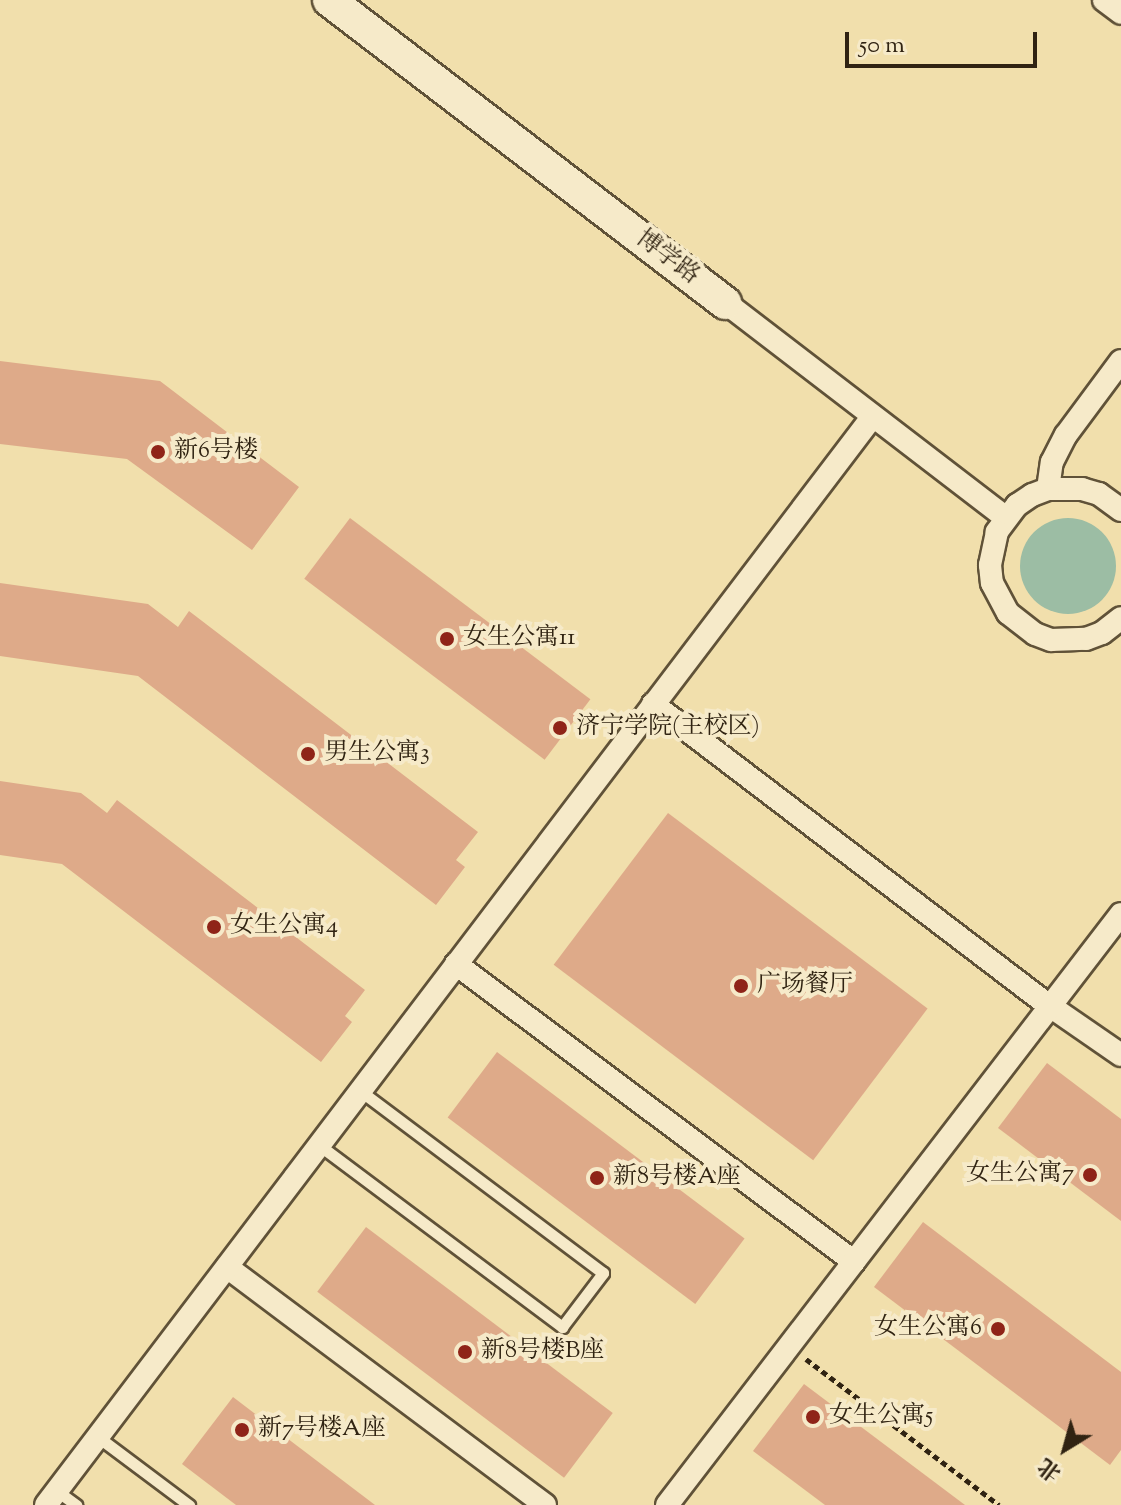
<!DOCTYPE html>
<meta charset="utf-8">
<style>
body{margin:0}
#map{position:relative;width:1121px;height:1505px;overflow:hidden;background:#f1dfac;font-family:"Sorts Mill Goudy","Noto Serif SC",serif}
div>[style]{position:absolute}
.water>*{inset:0;background:#9cbda4}
.round{border-radius:50%}
.building>*{inset:0;background:#deaa89;transform-origin:0 0}
.path>*{height:5px;margin-top:-2.5px;transform-origin:0;background:repeating-linear-gradient(90deg,#302312 0 6px,transparent 0 10px)}
.roads{filter:drop-shadow(2px 0 #605238) drop-shadow(-2px 0 #605238) drop-shadow(0 2px #605238) drop-shadow(0 -2px #605238)}
.lane>*{height:11px;margin:-5.5px;padding:0 5.5px;transform-origin:5.5px;border-radius:5.5px;background:#f6eac9}
.street>*{height:22px;margin:-11px;padding:0 11px;transform-origin:11px;border-radius:11px;background:#f6eac9}
.secondary>*{height:32px;margin:-16px;padding:0 16px;transform-origin:16px;border-radius:16px;background:#f6eac9}
.dots>*{width:22px;height:22px;translate:-50% -50%;box-sizing:border-box;border:4px solid #f6eac9;border-radius:50%}
span{translate:-50% -50%;white-space:nowrap;text-align:center;line-height:1.15;-webkit-text-stroke:8px #f6eac9;paint-order:stroke}
.street-label{font-size:24px;color:#302312}
.poi-label{font-size:24px;color:#302312}
.left{translate:0 -50%;text-align:left}
.right{translate:-100% -50%;text-align:right}
.north{position:absolute;left:1025px;top:1409px;width:80px;height:80px;-webkit-text-stroke:6px #f6eac9;paint-order:stroke;rotate:217deg;font-size:22px;font-weight:700;line-height:32px;text-align:center;color:#302312}
.north::after{content:'';display:block;margin:auto;width:28px;height:36px;background:#302312;clip-path:polygon(50% 0,100% 100%,50% 72%,0 100%)}
.scale{position:absolute;left:845px;top:32px;width:192px;height:36px;box-sizing:border-box;border:4px solid #302312;border-top:0;padding-left:10px;font-size:24px;line-height:28px;white-space:nowrap;color:#302312;-webkit-text-stroke:6px #f6eac9;paint-order:stroke}
</style>
<div id="map">
<div class="water">
<i class="round" style="left:1020px;top:518px;width:96px;height:96px"></i>
</div>
<div class="building">
<i style="clip-path:polygon(0 361px,160px 381px,299px 487px,252px 550px,127px 459px,0 444px)"></i>
<i style="left:350px;top:518px;width:301px;height:76px;rotate:37deg"></i>
<i style="clip-path:polygon(0 583px,148px 604px,178px 627px,189px 611px,478px 832px,456px 860px,465px 867px,436px 905px,138px 676px,0 656px)"></i>
<i style="clip-path:polygon(0 781px,81px 793px,107px 813px,117px 800px,365px 990px,345px 1016px,352px 1022px,321px 1062px,62px 864px,0 855px)"></i>
<i style="left:668px;top:813px;width:325px;height:190px;rotate:37deg"></i>
<i style="left:497px;top:1052px;width:310px;height:82px;rotate:37deg"></i>
<i style="clip-path:polygon(1047px 1063px,1121px 1119px,1121px 1221px,998px 1128px)"></i>
<i style="clip-path:polygon(923px 1222px,1121px 1372px,1121px 1450px,1110px 1465px,874px 1287px)"></i>
<i style="left:366px;top:1227px;width:309px;height:81px;rotate:37deg"></i>
<i style="clip-path:polygon(804px 1384px,965px 1505px,825px 1505px,753px 1451px)"></i>
<i style="clip-path:polygon(233px 1397px,375px 1505px,236px 1505px,182px 1464px)"></i>
</div>
<div class="path">
<i style="left:806px;top:1359px;width:242px;rotate:37.1deg"></i>
</div>
<div class="roads">
<div class="lane">
<i style="left:319px;top:1145px;width:304px;rotate:36.8deg"></i>
<i style="left:562px;top:1327px;width:68px;rotate:-52.8deg"></i>
<i style="left:603px;top:1273px;width:303px;rotate:-143.1deg"></i>
<i style="left:98px;top:1437px;width:114px;rotate:36.8deg"></i>
<i style="left:57px;top:1491px;width:24px;rotate:36deg"></i>
</div>
<div class="street">
<i style="left:1104px;top:0;width:21px;rotate:37deg"></i>
<i style="left:726px;top:303px;width:352px;rotate:37.5deg"></i>
<i style="left:1048px;top:489px;width:27px;rotate:-82deg"></i>
<i style="left:1052px;top:462px;width:30px;rotate:-63deg"></i>
<i style="left:1066px;top:435px;width:92px;rotate:-53.4deg"></i>
<i style="left:1121px;top:510px;width:27px;rotate:-144deg"></i>
<i style="left:1099px;top:494px;width:18px;rotate:-164deg"></i>
<i style="left:1082px;top:489px;width:34px;rotate:180deg"></i>
<i style="left:1048px;top:489px;width:17px;rotate:159deg"></i>
<i style="left:1032px;top:495px;width:18px;rotate:146deg"></i>
<i style="left:1017px;top:505px;width:34px;rotate:127deg"></i>
<i style="left:997px;top:532px;width:34px;rotate:102deg"></i>
<i style="left:990px;top:565px;width:18px;rotate:84deg"></i>
<i style="left:992px;top:583px;width:34px;rotate:62deg"></i>
<i style="left:1008px;top:613px;width:34px;rotate:38deg"></i>
<i style="left:1035px;top:634px;width:17px;rotate:21deg"></i>
<i style="left:1051px;top:640px;width:35px;rotate:-2deg"></i>
<i style="left:1086px;top:639px;width:17px;rotate:-21deg"></i>
<i style="left:1102px;top:633px;width:24px;rotate:-38deg"></i>
<i style="left:653px;top:704px;width:499px;rotate:37.3deg"></i>
<i style="left:1050px;top:1006px;width:86px;rotate:34.6deg"></i>
<i style="left:456px;top:964px;width:497px;rotate:36.8deg"></i>
<i style="left:227px;top:1267px;width:397px;rotate:36.8deg"></i>
<i style="left:46px;top:1505px;width:1367px;rotate:-52.79deg"></i>
<i style="left:667px;top:1505px;width:745px;rotate:-52.47deg"></i>
</div>
<div class="secondary">
<i style="left:329px;top:0;width:499px;rotate:37.4deg"></i>
</div>
</div>
<div class="dots">
<i style="left:158px;top:452px;background:#8f2418"></i>
<i style="left:447px;top:639px;background:#8f2418"></i>
<i style="left:560px;top:728px;background:#8f2418"></i>
<i style="left:308px;top:754px;background:#8f2418"></i>
<i style="left:214px;top:927px;background:#8f2418"></i>
<i style="left:741px;top:986px;background:#8f2418"></i>
<i style="left:1090px;top:1175px;background:#8f2418"></i>
<i style="left:597px;top:1178px;background:#8f2418"></i>
<i style="left:998px;top:1329px;background:#8f2418"></i>
<i style="left:465px;top:1352px;background:#8f2418"></i>
<i style="left:813px;top:1417px;background:#8f2418"></i>
<i style="left:242px;top:1430px;background:#8f2418"></i>
</div>
<div class="street-label">
<span style="left:667px;top:258px;rotate:37deg">博学路</span>
</div>
<div class="poi-label">
<span class="left" style="left:174px;top:452px">新6号楼</span>
<span class="left" style="left:463px;top:639px">女生公寓11</span>
<span class="left" style="left:576px;top:728px">济宁学院(主校区)</span>
<span class="left" style="left:324px;top:754px">男生公寓3</span>
<span class="left" style="left:230px;top:927px">女生公寓4</span>
<span class="left" style="left:757px;top:986px">广场餐厅</span>
<span class="right" style="left:1074px;top:1175px">女生公寓7</span>
<span class="left" style="left:613px;top:1178px">新8号楼A座</span>
<span class="right" style="left:982px;top:1329px">女生公寓6</span>
<span class="left" style="left:481px;top:1352px">新8号楼B座</span>
<span class="left" style="left:829px;top:1417px">女生公寓5</span>
<span class="left" style="left:258px;top:1430px">新7号楼A座</span>
</div>
<div class="north">北</div>
<div class="scale">50 m</div>
</div>
